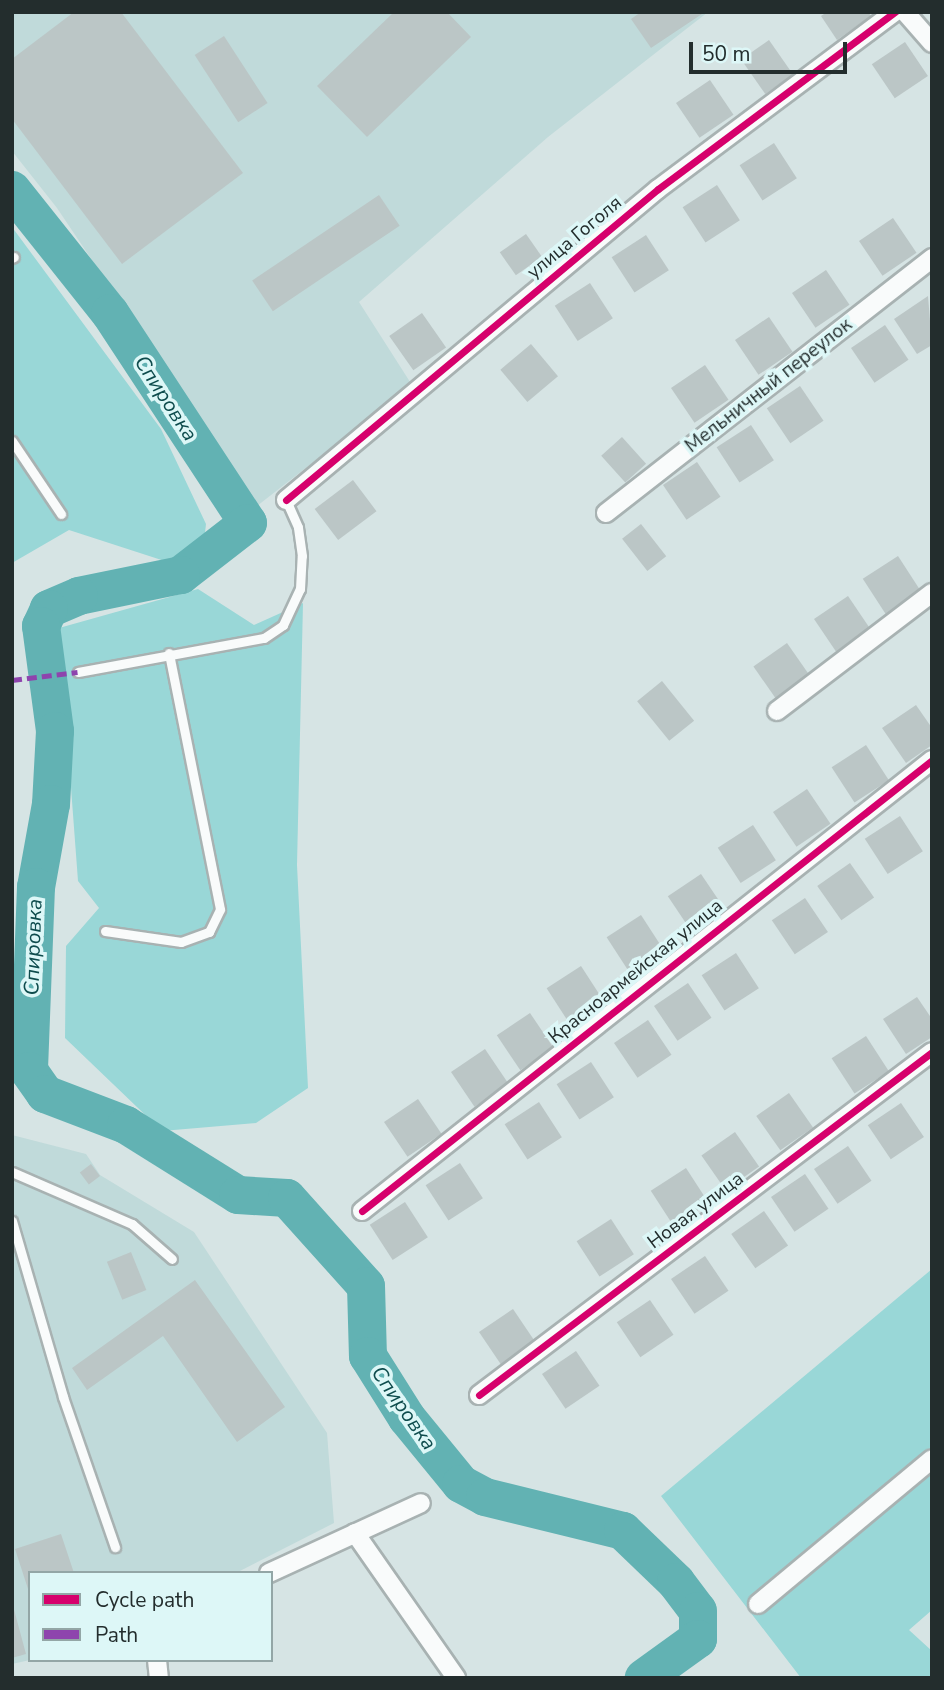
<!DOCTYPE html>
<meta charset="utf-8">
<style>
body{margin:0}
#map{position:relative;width:944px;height:1690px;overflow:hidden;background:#d6e4e4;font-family:"Nunito Sans",sans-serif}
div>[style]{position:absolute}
.built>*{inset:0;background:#c0dada}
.green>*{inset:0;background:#99d7d7}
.river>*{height:38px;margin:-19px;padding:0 19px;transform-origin:19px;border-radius:19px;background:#62b2b3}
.building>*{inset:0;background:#bbc6c6;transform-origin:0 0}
.roads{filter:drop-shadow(2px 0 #a8b2b2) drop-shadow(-2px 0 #a8b2b2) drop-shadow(0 2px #a8b2b2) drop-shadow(0 -2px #a8b2b2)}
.lane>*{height:9px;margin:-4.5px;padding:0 4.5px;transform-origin:4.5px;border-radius:4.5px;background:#f9fbfb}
.street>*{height:18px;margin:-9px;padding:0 9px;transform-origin:9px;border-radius:9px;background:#f9fbfb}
.quiet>*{height:5px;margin-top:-2.5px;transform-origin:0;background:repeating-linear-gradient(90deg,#8e44ad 0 10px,transparent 0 15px)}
.cycleway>*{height:7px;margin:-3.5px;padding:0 3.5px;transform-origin:3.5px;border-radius:3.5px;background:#d6006c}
span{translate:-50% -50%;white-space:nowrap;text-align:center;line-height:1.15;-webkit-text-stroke:7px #ddf7f7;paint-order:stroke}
.street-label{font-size:19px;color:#232d2d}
.water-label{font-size:21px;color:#0e4c4d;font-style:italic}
.frame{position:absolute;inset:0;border:14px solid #232d2d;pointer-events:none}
.legend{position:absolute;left:28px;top:1571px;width:245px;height:91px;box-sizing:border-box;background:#ddf7f7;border:2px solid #93a6a6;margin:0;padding:9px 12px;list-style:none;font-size:21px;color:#232d2d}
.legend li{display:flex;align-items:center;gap:14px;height:35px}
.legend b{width:35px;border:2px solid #93a6a6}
.scale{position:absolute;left:689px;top:42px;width:158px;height:32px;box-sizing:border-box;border:4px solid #232d2d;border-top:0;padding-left:9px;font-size:21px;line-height:24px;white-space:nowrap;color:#232d2d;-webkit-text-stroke:5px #ddf7f7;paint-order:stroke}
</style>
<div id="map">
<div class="built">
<i style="clip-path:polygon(12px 12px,708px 12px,548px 137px,359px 302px,412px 385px,257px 506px,57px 208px,12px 151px)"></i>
<i style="clip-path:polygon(12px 1135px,86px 1154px,100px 1175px,194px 1232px,327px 1433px,334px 1523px,236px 1573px,30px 1573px,30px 1660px,12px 1664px)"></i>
</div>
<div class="green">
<i style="clip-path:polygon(12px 227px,161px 429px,206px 524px,203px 550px,180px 566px,69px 530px,12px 563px)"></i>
<i style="clip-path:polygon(198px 589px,254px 625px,303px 603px,297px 865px,308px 1088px,256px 1123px,162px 1131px,65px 1038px,66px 946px,99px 908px,78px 881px,59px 628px)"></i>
<i style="clip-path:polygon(932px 1269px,932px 1610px,909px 1630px,932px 1651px,932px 1678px,801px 1678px,661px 1496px)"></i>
</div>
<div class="river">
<i style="left:12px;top:190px;width:157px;rotate:51.5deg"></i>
<i style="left:110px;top:313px;width:251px;rotate:56.7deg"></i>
<i style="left:248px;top:523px;width:85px;rotate:142.2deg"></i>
<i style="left:181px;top:575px;width:104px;rotate:168.4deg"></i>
<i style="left:79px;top:596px;width:33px;rotate:157deg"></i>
<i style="left:49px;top:609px;width:19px;rotate:115deg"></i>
<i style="left:41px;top:626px;width:106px;rotate:82.4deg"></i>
<i style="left:55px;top:731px;width:73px;rotate:93.1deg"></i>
<i style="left:51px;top:804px;width:84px;rotate:100.2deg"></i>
<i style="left:36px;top:887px;width:184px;rotate:92.2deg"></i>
<i style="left:29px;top:1071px;width:28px;rotate:55deg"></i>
<i style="left:45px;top:1094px;width:87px;rotate:20.9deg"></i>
<i style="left:126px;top:1125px;width:132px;rotate:32deg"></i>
<i style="left:238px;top:1195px;width:49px;rotate:3.5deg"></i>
<i style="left:287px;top:1198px;width:118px;rotate:48.1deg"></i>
<i style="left:366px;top:1286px;width:70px;rotate:88.4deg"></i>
<i style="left:368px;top:1356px;width:73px;rotate:57.8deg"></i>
<i style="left:407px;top:1418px;width:85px;rotate:50.7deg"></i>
<i style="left:461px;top:1484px;width:27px;rotate:28deg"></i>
<i style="left:485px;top:1497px;width:142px;rotate:13.8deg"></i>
<i style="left:623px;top:1531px;width:74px;rotate:43.9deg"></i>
<i style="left:676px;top:1582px;width:36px;rotate:53deg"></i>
<i style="left:698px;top:1611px;width:28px;rotate:90deg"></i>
<i style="left:698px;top:1639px;width:67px;rotate:144.2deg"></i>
</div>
<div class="building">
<i style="clip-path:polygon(74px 12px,121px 12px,243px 173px,122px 264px,12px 119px,12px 59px)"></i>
<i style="clip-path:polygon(394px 12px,447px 12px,471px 37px,367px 137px,317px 86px)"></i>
<i style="clip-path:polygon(641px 12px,705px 12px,651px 48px,631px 19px)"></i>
<i style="clip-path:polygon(827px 12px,868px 12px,871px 16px,837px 40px,821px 16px)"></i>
<i style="left:224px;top:36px;width:80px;height:35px;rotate:57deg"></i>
<i style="left:769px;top:40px;width:42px;height:34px;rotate:55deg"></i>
<i style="left:905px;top:42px;width:41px;height:40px;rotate:56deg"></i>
<i style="left:710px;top:80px;width:42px;height:41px;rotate:56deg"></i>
<i style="left:774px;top:143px;width:42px;height:41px;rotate:57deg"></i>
<i style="left:717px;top:185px;width:42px;height:41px;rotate:57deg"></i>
<i style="left:379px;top:195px;width:37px;height:153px;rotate:56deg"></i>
<i style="left:893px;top:218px;width:42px;height:41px;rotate:56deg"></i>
<i style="left:526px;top:234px;width:28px;height:32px;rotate:55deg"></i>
<i style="left:646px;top:235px;width:42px;height:41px;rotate:57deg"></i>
<i style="left:826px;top:270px;width:42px;height:41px;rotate:56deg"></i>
<i style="left:590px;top:283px;width:42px;height:42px;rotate:57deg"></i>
<i style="clip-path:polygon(928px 296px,932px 345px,917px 354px,894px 319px)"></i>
<i style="left:422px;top:313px;width:42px;height:40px;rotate:55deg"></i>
<i style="left:769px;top:317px;width:42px;height:41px;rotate:56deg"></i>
<i style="left:885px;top:325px;width:42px;height:41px;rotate:56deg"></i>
<i style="left:531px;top:344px;width:42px;height:40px;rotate:50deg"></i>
<i style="left:705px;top:365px;width:42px;height:41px;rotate:56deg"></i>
<i style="left:800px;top:386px;width:42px;height:40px;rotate:56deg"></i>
<i style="left:751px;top:425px;width:42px;height:41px;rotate:57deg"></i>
<i style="left:622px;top:437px;width:36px;height:28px;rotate:48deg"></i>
<i style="left:697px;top:462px;width:42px;height:41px;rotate:56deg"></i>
<i style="left:353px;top:480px;width:39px;height:48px;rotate:53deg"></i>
<i style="left:641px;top:524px;width:41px;height:24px;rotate:52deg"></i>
<i style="left:898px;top:556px;width:42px;height:42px;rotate:57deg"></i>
<i style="left:848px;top:596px;width:42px;height:41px;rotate:56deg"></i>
<i style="left:787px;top:643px;width:42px;height:41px;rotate:55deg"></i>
<i style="left:662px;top:681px;width:51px;height:32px;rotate:51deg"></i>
<i style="clip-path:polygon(916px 705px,932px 728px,932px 745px,906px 763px,882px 728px)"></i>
<i style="left:866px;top:745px;width:42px;height:41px;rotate:57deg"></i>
<i style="left:807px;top:789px;width:42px;height:41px;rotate:56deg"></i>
<i style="left:900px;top:816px;width:42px;height:42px;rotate:57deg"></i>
<i style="left:753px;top:825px;width:42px;height:42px;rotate:57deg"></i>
<i style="left:850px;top:863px;width:42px;height:40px;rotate:55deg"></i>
<i style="left:701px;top:874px;width:42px;height:40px;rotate:56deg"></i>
<i style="left:805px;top:898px;width:41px;height:40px;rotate:56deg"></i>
<i style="left:641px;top:915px;width:42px;height:41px;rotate:57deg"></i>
<i style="left:736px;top:953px;width:42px;height:41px;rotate:57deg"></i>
<i style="left:581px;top:966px;width:42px;height:41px;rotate:57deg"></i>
<i style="left:688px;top:983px;width:42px;height:41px;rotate:56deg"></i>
<i style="clip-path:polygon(917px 997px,932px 1019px,932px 1037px,906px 1054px,883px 1019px)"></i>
<i style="left:530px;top:1013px;width:42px;height:40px;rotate:56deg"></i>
<i style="left:648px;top:1020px;width:42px;height:41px;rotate:56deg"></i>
<i style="left:866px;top:1036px;width:42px;height:41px;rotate:57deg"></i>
<i style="left:485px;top:1049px;width:42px;height:41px;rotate:56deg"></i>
<i style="left:591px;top:1062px;width:42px;height:41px;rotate:57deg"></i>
<i style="left:789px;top:1093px;width:42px;height:40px;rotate:55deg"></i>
<i style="left:418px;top:1099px;width:42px;height:41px;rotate:56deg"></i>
<i style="left:539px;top:1102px;width:42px;height:41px;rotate:57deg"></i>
<i style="left:901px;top:1103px;width:41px;height:40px;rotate:56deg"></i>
<i style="left:735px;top:1132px;width:42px;height:41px;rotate:55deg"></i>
<i style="left:848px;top:1146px;width:42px;height:41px;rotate:56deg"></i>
<i style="left:460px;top:1163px;width:42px;height:41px;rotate:57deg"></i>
<i style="left:91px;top:1164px;width:15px;height:14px;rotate:53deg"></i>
<i style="left:686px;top:1168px;width:42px;height:42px;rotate:57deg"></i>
<i style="left:805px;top:1174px;width:42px;height:41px;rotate:56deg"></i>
<i style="left:405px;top:1202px;width:42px;height:42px;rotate:57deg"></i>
<i style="left:764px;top:1211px;width:42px;height:40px;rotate:55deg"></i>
<i style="left:611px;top:1219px;width:42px;height:41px;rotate:57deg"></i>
<i style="left:131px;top:1252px;width:41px;height:26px;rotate:68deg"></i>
<i style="left:705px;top:1256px;width:42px;height:41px;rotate:56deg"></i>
<i style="clip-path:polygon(195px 1280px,285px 1407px,237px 1442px,163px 1336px,87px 1390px,72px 1368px)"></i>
<i style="left:650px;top:1300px;width:42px;height:40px;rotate:56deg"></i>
<i style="left:513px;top:1309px;width:42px;height:41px;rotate:56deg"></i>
<i style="left:576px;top:1351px;width:42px;height:41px;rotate:56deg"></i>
<i style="clip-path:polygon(61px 1534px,74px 1573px,30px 1573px,29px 1592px,15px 1549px)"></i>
<i style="clip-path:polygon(12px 1602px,26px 1654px,12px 1658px)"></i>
</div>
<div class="roads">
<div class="lane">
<i style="left:12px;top:258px;width:2px;rotate:-27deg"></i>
<i style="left:12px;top:441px;width:88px;rotate:56.1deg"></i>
<i style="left:78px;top:672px;width:189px;rotate:-10.4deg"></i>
<i style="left:264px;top:638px;width:23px;rotate:-34deg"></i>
<i style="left:283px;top:625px;width:40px;rotate:-65deg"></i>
<i style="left:300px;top:589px;width:33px;rotate:-87deg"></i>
<i style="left:302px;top:556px;width:29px;rotate:-98deg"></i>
<i style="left:298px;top:527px;width:30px;rotate:-114deg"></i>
<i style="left:105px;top:931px;width:77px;rotate:8.2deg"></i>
<i style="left:181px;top:942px;width:30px;rotate:-20deg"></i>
<i style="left:209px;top:932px;width:25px;rotate:-64deg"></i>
<i style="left:220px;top:909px;width:261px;rotate:-101.3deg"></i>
<i style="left:12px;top:1172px;width:131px;rotate:23.4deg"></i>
<i style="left:132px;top:1224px;width:53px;rotate:41.2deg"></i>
<i style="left:12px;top:1221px;width:183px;rotate:73.8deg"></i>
<i style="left:63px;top:1397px;width:159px;rotate:70.9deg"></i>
</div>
<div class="street">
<i style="left:905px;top:12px;width:41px;rotate:48.9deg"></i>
<i style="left:286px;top:500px;width:485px;rotate:-39.9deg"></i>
<i style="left:658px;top:189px;width:296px;rotate:-36.8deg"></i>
<i style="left:606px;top:513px;width:414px;rotate:-38deg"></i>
<i style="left:777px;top:711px;width:195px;rotate:-37.3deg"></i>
<i style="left:362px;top:1211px;width:727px;rotate:-38.35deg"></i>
<i style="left:479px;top:1395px;width:568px;rotate:-37.13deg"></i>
<i style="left:355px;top:1533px;width:177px;rotate:55.1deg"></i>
<i style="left:269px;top:1573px;width:167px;rotate:-24.7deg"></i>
<i style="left:758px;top:1604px;width:226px;rotate:-39.8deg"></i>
<i style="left:157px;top:1660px;width:18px;rotate:84deg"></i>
</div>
</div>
<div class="quiet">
<i style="left:12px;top:680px;width:66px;rotate:-6.9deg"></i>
</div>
<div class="cycleway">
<i style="left:286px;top:500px;width:485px;rotate:-39.9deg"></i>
<i style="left:658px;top:189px;width:296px;rotate:-36.8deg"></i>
<i style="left:362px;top:1211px;width:727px;rotate:-38.35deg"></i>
<i style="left:479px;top:1395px;width:568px;rotate:-37.13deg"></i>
</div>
<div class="street-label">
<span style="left:575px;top:238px;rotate:-40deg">улица Гоголя</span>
<span style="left:769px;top:386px;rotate:-38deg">Мельничный переулок</span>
<span style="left:636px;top:972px;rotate:-39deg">Красноармейская улица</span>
<span style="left:696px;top:1211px;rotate:-37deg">Новая улица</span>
</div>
<div class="water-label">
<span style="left:166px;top:398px;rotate:57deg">Спировка</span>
<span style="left:33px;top:947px;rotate:-88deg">Спировка</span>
<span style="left:404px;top:1408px;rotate:55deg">Спировка</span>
</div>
<div class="frame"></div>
<ul class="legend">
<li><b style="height:9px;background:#d6006c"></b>Cycle path</li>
<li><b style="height:9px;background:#8e44ad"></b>Path</li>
</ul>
<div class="scale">50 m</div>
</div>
